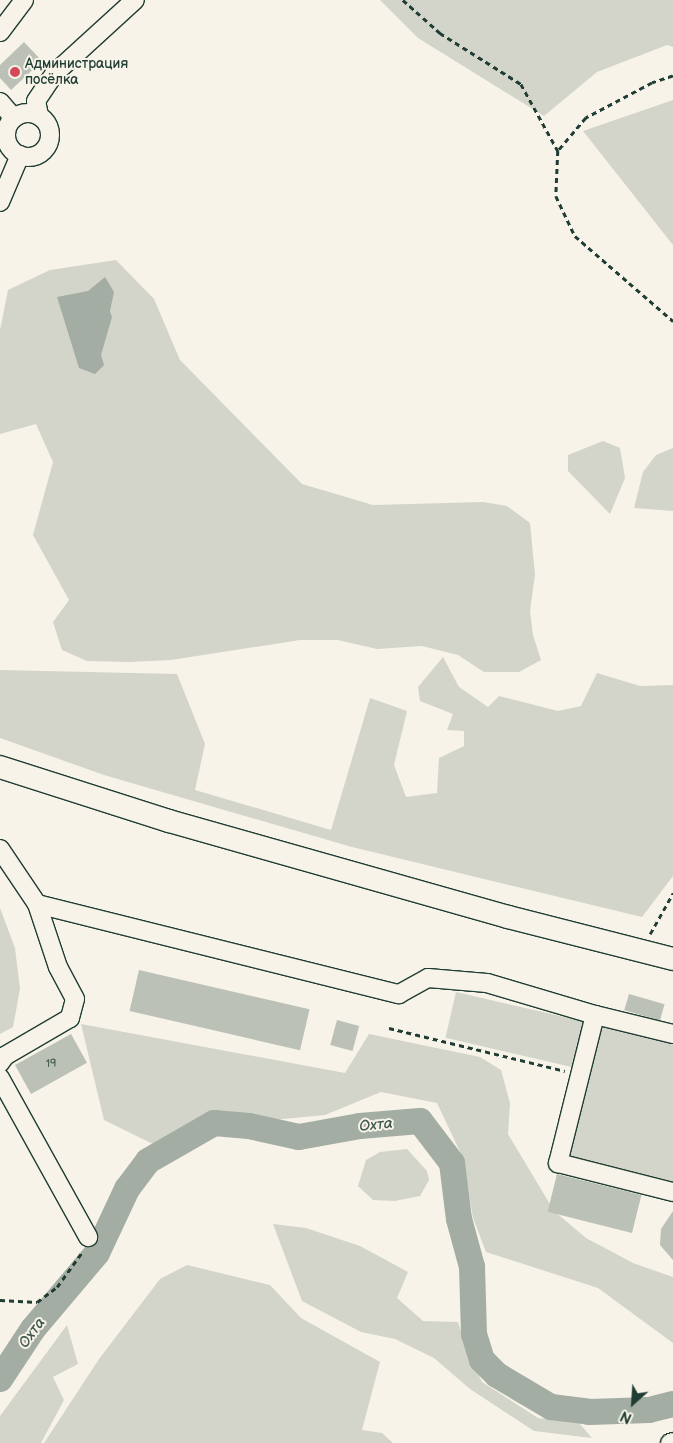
<!DOCTYPE html>
<meta charset="utf-8">
<style>
body{margin:0}
#map{position:relative;width:673px;height:1443px;overflow:hidden;background:#f7f3e8;font-family:"Balsamiq Sans",sans-serif}
div>[style]{position:absolute}
.green>*{inset:0;background:#d3d5ca;transform-origin:0 0}
.water>*{inset:0;background:#a4ada3}
.river>*{height:26px;margin:-13px;padding:0 13px;transform-origin:13px;border-radius:13px;background:#a4ada3}
.building>*{inset:0;background:#bbc1b6;transform-origin:0 0}
.path>*{height:2.5px;margin-top:-1.25px;transform-origin:0;background:repeating-linear-gradient(90deg,#1f3d34 0 5px,transparent 0 9px)}
.roads{filter:drop-shadow(1px 0 #1f3d34) drop-shadow(-1px 0 #1f3d34) drop-shadow(0 1px #1f3d34) drop-shadow(0 -1px #1f3d34)}
.minor>*{height:18px;margin:-9px;padding:0 9px;transform-origin:9px;border-radius:9px;background:#f7f3e8}
.minor>.ring{margin:-9px;padding:0;box-sizing:content-box;background:none;border:18px solid #f7f3e8;border-radius:50%}
.major>*{height:22px;margin:-11px;padding:0 11px;transform-origin:11px;border-radius:11px;background:#f7f3e8}
.dots>*{width:14px;height:14px;translate:-50% -50%;box-sizing:border-box;border:2px solid #f7f3e8;border-radius:50%}
span{translate:-50% -50%;white-space:nowrap;text-align:center;line-height:1.15;-webkit-text-stroke:4px #f7f3e8;paint-order:stroke}
.number-label{font-size:11px;color:#465e54}
.number-label span{-webkit-text-stroke-width:0}
.poi-label{font-size:14px;color:#1f3d34}
.left{translate:0 -50%;text-align:left}
.water-label{font-size:15px;color:#405950;font-style:italic}
.north{position:absolute;left:608px;top:1378px;width:50px;height:50px;-webkit-text-stroke:4px #f7f3e8;paint-order:stroke;rotate:206deg;font-size:14px;font-weight:700;line-height:20px;text-align:center;color:#1f3d34}
.north::after{content:'';display:block;margin:auto;width:18px;height:22px;background:#1f3d34;clip-path:polygon(50% 0,100% 100%,50% 72%,0 100%)}
</style>
<div id="map">
<div class="green">
<i style="clip-path:polygon(380px 0,673px 0,673px 47px,667px 45px,597px 72px,544px 116px,418px 38px)"></i>
<i style="clip-path:polygon(673px 100px,673px 245px,583px 131px)"></i>
<i style="clip-path:polygon(116px 260px,154px 299px,180px 360px,302px 484px,373px 505px,483px 502px,507px 506px,530px 523px,535px 575px,530px 611px,533px 635px,541px 660px,519px 672px,484px 672px,458px 655px,422px 646px,377px 649px,338px 640px,300px 640px,171px 660px,129px 662px,87px 661px,62px 650px,53px 622px,69px 600px,33px 535px,53px 462px,36px 424px,0 434px,0 330px,8px 290px,50px 270px)"></i>
<i style="clip-path:polygon(603px 441px,620px 448px,625px 478px,610px 514px,568px 471px,568px 455px)"></i>
<i style="clip-path:polygon(673px 448px,673px 511px,634px 508px,643px 472px,656px 455px)"></i>
<i style="clip-path:polygon(443px 657px,459px 687px,488px 707px,499px 696px,558px 711px,581px 706px,597px 673px,640px 686px,673px 685px,673px 876px,642px 917px,352px 847px,104px 775px,0 738px,0 670px,177px 674px,205px 744px,195px 790px,331px 830px,370px 698px,407px 711px,394px 765px,406px 797px,437px 793px,439px 758px,464px 746px,464px 731px,447px 730px,453px 714px,420px 701px,418px 687px)"></i>
<i style="clip-path:polygon(0 908px,15px 948px,20px 989px,13px 1027px,0 1034px)"></i>
<i style="left:456px;top:992px;width:135px;height:47px;rotate:13deg"></i>
<i style="clip-path:polygon(81px 1024px,345px 1073px,369px 1034px,480px 1057px,501px 1070px,510px 1103px,508px 1134px,554px 1211px,586px 1238px,633px 1263px,673px 1277px,673px 1343px,598px 1288px,486px 1252px,473px 1218px,463px 1158px,437px 1103px,381px 1092px,325px 1115px,273px 1120px,214px 1116px,159px 1147px,104px 1120px)"></i>
<i style="clip-path:polygon(602px 1026px,673px 1044px,673px 1187px,568px 1161px)"></i>
<i style="clip-path:polygon(407px 1149px,427px 1171px,429px 1180px,420px 1196px,395px 1201px,373px 1200px,358px 1186px,366px 1160px,380px 1152px)"></i>
<i style="clip-path:polygon(273px 1224px,306px 1228px,360px 1246px,408px 1272px,397px 1298px,423px 1321px,458px 1322px,467px 1350px,482px 1382px,538px 1418px,579px 1423px,592px 1438px,534px 1431px,470px 1389px,434px 1358px,395px 1339px,361px 1332px,302px 1301px)"></i>
<i style="clip-path:polygon(187px 1265px,270px 1285px,301px 1318px,380px 1362px,362px 1430px,382px 1433px,393px 1443px,44px 1443px,99px 1359px,160px 1279px)"></i>
<i style="clip-path:polygon(67px 1325px,78px 1364px,53px 1377px,64px 1400px,41px 1443px,0 1443px,0 1416px)"></i>
</div>
<div class="water">
<i style="clip-path:polygon(105px 277px,114px 292px,110px 311px,112px 317px,101px 355px,104px 365px,95px 374px,79px 368px,57px 297px,88px 291px)"></i>
</div>
<div class="river">
<i style="left:0;top:1379px;width:60px;rotate:-56.6deg"></i>
<i style="left:33px;top:1329px;width:99px;rotate:-49.9deg"></i>
<i style="left:97px;top:1253px;width:71px;rotate:-64.9deg"></i>
<i style="left:127px;top:1189px;width:35px;rotate:-53deg"></i>
<i style="left:148px;top:1161px;width:76px;rotate:-29.9deg"></i>
<i style="left:214px;top:1123px;width:35px;rotate:5deg"></i>
<i style="left:249px;top:1126px;width:51px;rotate:12.4deg"></i>
<i style="left:299px;top:1137px;width:62px;rotate:-10.2deg"></i>
<i style="left:360px;top:1126px;width:60px;rotate:-4.8deg"></i>
<i style="left:420px;top:1121px;width:53px;rotate:52.7deg"></i>
<i style="left:452px;top:1163px;width:56px;rotate:82.9deg"></i>
<i style="left:459px;top:1219px;width:50px;rotate:74.8deg"></i>
<i style="left:472px;top:1267px;width:67px;rotate:88.3deg"></i>
<i style="left:474px;top:1334px;width:27px;rotate:73deg"></i>
<i style="left:482px;top:1360px;width:21px;rotate:45deg"></i>
<i style="left:497px;top:1375px;width:63px;rotate:30.7deg"></i>
<i style="left:551px;top:1407px;width:38px;rotate:7deg"></i>
<i style="left:589px;top:1412px;width:60px;rotate:-1.9deg"></i>
<i style="left:649px;top:1410px;width:25px;rotate:-14deg"></i>
</div>
<div class="building">
<i style="clip-path:polygon(24px 42px,42px 61px,11px 90px,0 78px,0 65px)"></i>
<i style="left:139px;top:970px;width:175px;height:42px;rotate:13deg"></i>
<i style="left:629px;top:994px;width:37px;height:17px;rotate:16deg"></i>
<i style="left:337px;top:1020px;width:23px;height:26px;rotate:15deg"></i>
<i style="left:71px;top:1034px;width:33px;height:64px;rotate:61deg"></i>
<i style="left:557px;top:1174px;width:87px;height:39px;rotate:14deg"></i>
<i style="clip-path:polygon(673px 1211px,673px 1260px,660px 1245px,661px 1229px)"></i>
</div>
<div class="path">
<i style="left:403px;top:0;width:50px;rotate:41.7deg"></i>
<i style="left:440px;top:33px;width:96px;rotate:32.2deg"></i>
<i style="left:521px;top:84px;width:77px;rotate:61.1deg"></i>
<i style="left:673px;top:76px;width:22px;rotate:162deg"></i>
<i style="left:652px;top:83px;width:75px;rotate:152.1deg"></i>
<i style="left:586px;top:118px;width:43px;rotate:130.3deg"></i>
<i style="left:558px;top:151px;width:45px;rotate:92.5deg"></i>
<i style="left:556px;top:196px;width:44px;rotate:64.6deg"></i>
<i style="left:575px;top:236px;width:130px;rotate:40.9deg"></i>
<i style="left:650px;top:934px;width:47px;rotate:-60.7deg"></i>
<i style="left:389px;top:1028px;width:181px;rotate:13.7deg"></i>
<i style="left:0;top:1300px;width:37px;rotate:3deg"></i>
<i style="left:37px;top:1302px;width:25px;rotate:-37deg"></i>
<i style="left:57px;top:1287px;width:44px;rotate:-54.2deg"></i>
</div>
<div class="roads">
<div class="minor">
<i style="left:0;top:32px;width:40px;rotate:-53deg"></i>
<i style="left:0;top:102px;width:21px;rotate:49deg"></i>
<i class="ring" style="left:6px;top:113px;width:26px;height:26px"></i>
<i style="left:39px;top:115px;width:14px;rotate:-102deg"></i>
<i style="left:36px;top:101px;width:34px;rotate:-56deg"></i>
<i style="left:55px;top:73px;width:108px;rotate:-42.4deg"></i>
<i style="left:0;top:202px;width:51px;rotate:-66.9deg"></i>
<i style="left:0;top:849px;width:66px;rotate:56.1deg"></i>
<i style="left:37px;top:904px;width:66px;rotate:71.6deg"></i>
<i style="left:58px;top:967px;width:36px;rotate:62deg"></i>
<i style="left:75px;top:999px;width:20px;rotate:105deg"></i>
<i style="left:70px;top:1018px;width:75px;rotate:149.7deg"></i>
<i style="left:5px;top:1056px;width:9px;rotate:126deg"></i>
<i style="left:37px;top:904px;width:373px;rotate:14deg"></i>
<i style="left:399px;top:994px;width:33px;rotate:-29deg"></i>
<i style="left:428px;top:978px;width:59px;rotate:4.8deg"></i>
<i style="left:487px;top:983px;width:113px;rotate:16.5deg"></i>
<i style="left:673px;top:1034px;width:80px;rotate:-166.3deg"></i>
<i style="left:595px;top:1015px;width:153px;rotate:104deg"></i>
<i style="left:558px;top:1163px;width:119px;rotate:14.2deg"></i>
<i style="left:0;top:1078px;width:182px;rotate:61deg"></i>
<i style="left:670px;top:1443px;width:3px;rotate:-18deg"></i>
</div>
<div class="major">
<i style="left:0;top:767px;width:177px;rotate:17.7deg"></i>
<i style="left:169px;top:821px;width:352px;rotate:15.8deg"></i>
<i style="left:508px;top:917px;width:170px;rotate:14.3deg"></i>
</div>
</div>
<div class="dots">
<i style="left:15px;top:72px;background:#d1495b"></i>
</div>
<div class="number-label">
<span style="left:51px;top:1064px">19</span>
</div>
<div class="poi-label">
<span class="left" style="left:25px;top:72px">Администрация<br>посёлка</span>
</div>
<div class="water-label">
<span style="left:376px;top:1125px;rotate:-6deg">Охта</span>
<span style="left:32px;top:1333px;rotate:-54deg">Охта</span>
</div>
<div class="north">N</div>
</div>
